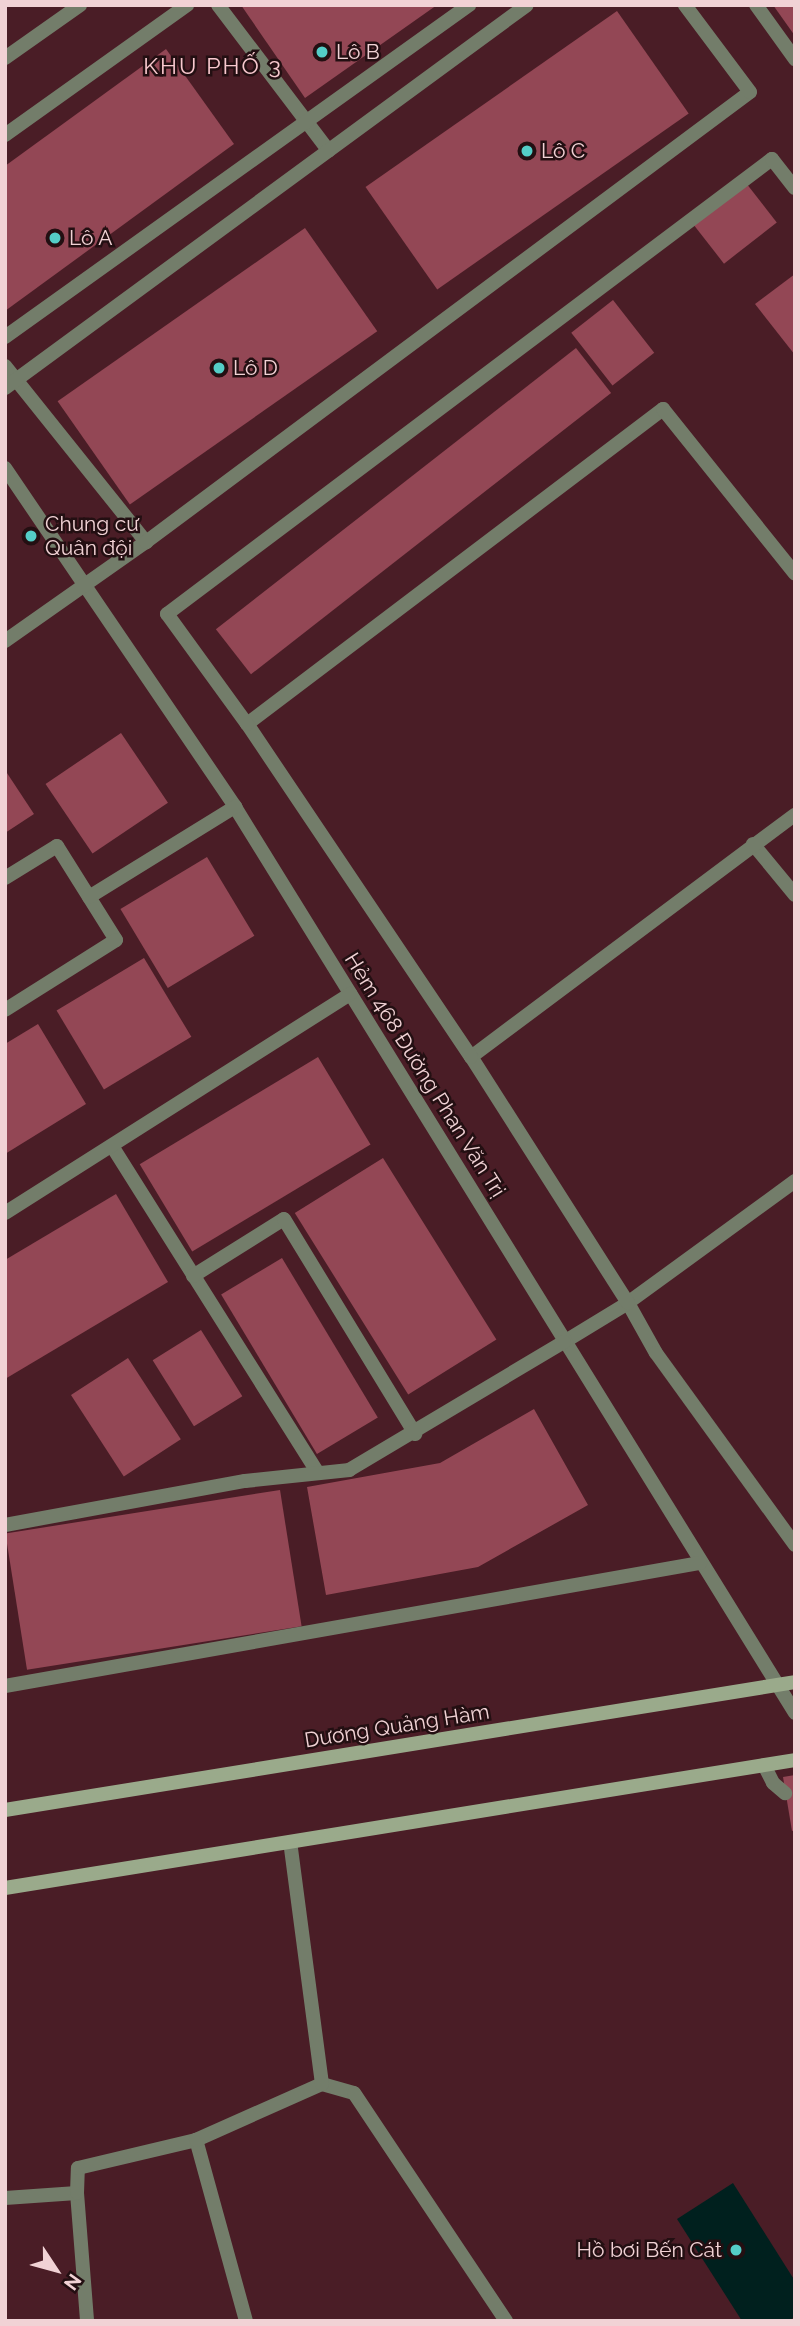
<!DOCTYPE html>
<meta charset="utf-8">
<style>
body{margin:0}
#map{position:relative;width:800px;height:2326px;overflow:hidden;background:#4a1d26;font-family:Raleway,sans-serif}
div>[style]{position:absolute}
.water>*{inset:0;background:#00201e}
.building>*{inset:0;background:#934755;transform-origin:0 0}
.lane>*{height:14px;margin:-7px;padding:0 7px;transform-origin:7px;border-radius:7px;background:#737d6a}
.street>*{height:14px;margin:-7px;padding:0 7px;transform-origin:7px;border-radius:7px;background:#737d6a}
.secondary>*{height:14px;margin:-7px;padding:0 7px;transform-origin:7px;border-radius:7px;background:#9aaa8b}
.dots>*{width:19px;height:19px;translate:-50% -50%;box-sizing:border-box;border:4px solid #230f12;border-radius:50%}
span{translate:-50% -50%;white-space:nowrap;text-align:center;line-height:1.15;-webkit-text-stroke:5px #230f12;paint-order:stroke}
.poi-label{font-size:21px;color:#f1d2d5}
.left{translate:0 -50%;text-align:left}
.right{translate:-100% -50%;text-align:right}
.street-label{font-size:21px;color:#f1d2d5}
.neighbourhood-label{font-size:23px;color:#f8c8ce;letter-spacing:2px}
.frame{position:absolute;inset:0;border:7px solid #f1d2d5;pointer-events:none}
.north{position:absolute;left:21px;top:2235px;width:70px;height:70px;-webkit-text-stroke:5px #230f12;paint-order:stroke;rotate:126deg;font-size:19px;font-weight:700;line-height:28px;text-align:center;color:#f1d2d5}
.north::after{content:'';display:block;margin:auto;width:24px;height:32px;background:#f1d2d5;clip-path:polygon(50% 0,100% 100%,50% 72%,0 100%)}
</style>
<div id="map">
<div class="water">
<i style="clip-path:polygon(733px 2183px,795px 2281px,795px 2317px,788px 2321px,742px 2321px,677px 2219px)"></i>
</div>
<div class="building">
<i style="clip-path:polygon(241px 5px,437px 5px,305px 98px)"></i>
<i style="clip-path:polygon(773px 5px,795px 5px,795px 36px)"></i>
<i style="left:617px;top:11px;width:125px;height:307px;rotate:55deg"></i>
<i style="clip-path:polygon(166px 49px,234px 144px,5px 311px,5px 166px)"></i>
<i style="left:746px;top:183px;width:50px;height:67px;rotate:52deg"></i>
<i style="left:305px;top:228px;width:126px;height:302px;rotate:55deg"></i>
<i style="clip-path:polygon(795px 274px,795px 355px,755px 304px)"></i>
<i style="left:613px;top:300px;width:67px;height:53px;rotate:52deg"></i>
<i style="left:576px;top:348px;width:57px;height:457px;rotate:52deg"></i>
<i style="left:121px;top:733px;width:84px;height:91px;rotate:56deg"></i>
<i style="clip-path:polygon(5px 770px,34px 814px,5px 833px)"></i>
<i style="left:207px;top:857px;width:92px;height:101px;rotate:59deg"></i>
<i style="left:144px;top:958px;width:92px;height:102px;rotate:59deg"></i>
<i style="clip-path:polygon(38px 1024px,86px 1104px,5px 1154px,5px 1044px)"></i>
<i style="left:318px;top:1057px;width:102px;height:208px;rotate:59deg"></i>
<i style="left:383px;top:1158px;width:214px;height:104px;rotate:58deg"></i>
<i style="clip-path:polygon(116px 1194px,168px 1282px,5px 1379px,5px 1260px)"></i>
<i style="left:282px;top:1258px;width:186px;height:71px;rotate:59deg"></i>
<i style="left:201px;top:1330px;width:78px;height:57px;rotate:58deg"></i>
<i style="left:128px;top:1358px;width:97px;height:68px;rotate:57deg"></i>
<i style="clip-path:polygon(534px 1409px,588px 1505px,478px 1567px,326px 1595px,307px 1487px,440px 1463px)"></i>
<i style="left:280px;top:1490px;width:138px;height:278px;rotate:81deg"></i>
<i style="clip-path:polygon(795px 1775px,795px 1830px,792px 1831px,783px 1777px)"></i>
</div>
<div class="lane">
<i style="left:756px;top:5px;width:67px;rotate:54.2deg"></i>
<i style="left:247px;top:724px;width:522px;rotate:-37.13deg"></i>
<i style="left:663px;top:409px;width:211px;rotate:51.3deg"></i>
<i style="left:753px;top:844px;width:66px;rotate:50.5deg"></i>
<i style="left:471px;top:1057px;width:404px;rotate:-36.8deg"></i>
<i style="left:795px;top:1181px;width:207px;rotate:143.9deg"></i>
<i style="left:628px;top:1303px;width:57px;rotate:60.8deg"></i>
<i style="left:656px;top:1353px;width:237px;rotate:54.1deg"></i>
<i style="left:564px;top:1342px;width:75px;rotate:-31.4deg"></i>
<i style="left:628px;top:1303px;width:292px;rotate:-122.5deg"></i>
<i style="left:471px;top:1057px;width:401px;rotate:-123.9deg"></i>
<i style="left:247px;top:724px;width:136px;rotate:-126deg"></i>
<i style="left:167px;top:614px;width:757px;rotate:-36.95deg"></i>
<i style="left:772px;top:159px;width:37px;rotate:52deg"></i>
<i style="left:764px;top:1765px;width:20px;rotate:63deg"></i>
<i style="left:773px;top:1783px;width:16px;rotate:40deg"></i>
</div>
<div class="street">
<i style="left:218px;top:5px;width:183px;rotate:52.8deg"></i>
<i style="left:5px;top:58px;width:92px;rotate:-35.2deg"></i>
<i style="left:5px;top:135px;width:224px;rotate:-35.5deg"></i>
<i style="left:5px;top:337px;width:571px;rotate:-35.58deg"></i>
<i style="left:5px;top:366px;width:226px;rotate:51.3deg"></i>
<i style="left:5px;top:388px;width:647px;rotate:-36.27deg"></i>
<i style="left:5px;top:468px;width:410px;rotate:55.8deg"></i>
<i style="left:235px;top:807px;width:1065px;rotate:58.28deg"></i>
<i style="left:5px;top:641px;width:172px;rotate:-35.1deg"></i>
<i style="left:146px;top:542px;width:753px;rotate:-36.69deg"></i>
<i style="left:750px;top:92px;width:109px;rotate:-126.8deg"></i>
<i style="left:5px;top:878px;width:61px;rotate:-31.6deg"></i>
<i style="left:57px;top:846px;width:111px;rotate:57.9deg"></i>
<i style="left:116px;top:940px;width:131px;rotate:147.8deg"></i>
<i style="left:89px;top:897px;width:172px;rotate:-31.7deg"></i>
<i style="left:112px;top:1146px;width:385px;rotate:57.8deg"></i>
<i style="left:5px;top:1213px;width:409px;rotate:-32.4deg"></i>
<i style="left:193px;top:1276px;width:107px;rotate:-32.1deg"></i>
<i style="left:284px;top:1219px;width:252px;rotate:58.6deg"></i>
<i style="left:5px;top:1525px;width:244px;rotate:-10.4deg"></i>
<i style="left:245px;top:1481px;width:105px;rotate:-6deg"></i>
<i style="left:349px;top:1470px;width:250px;rotate:-30.8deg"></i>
<i style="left:5px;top:1686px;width:706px;rotate:-10.04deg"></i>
<i style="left:322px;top:2084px;width:33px;rotate:16deg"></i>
<i style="left:354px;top:2093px;width:274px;rotate:56.3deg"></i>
<i style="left:77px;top:2193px;width:128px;rotate:85.5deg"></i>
<i style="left:5px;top:2198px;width:72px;rotate:-4deg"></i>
<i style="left:77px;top:2193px;width:25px;rotate:-88deg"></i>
<i style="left:78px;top:2168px;width:121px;rotate:-13.3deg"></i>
<i style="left:246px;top:2321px;width:188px;rotate:-105.4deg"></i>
<i style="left:196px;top:2140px;width:138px;rotate:-24deg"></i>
<i style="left:322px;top:2084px;width:244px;rotate:-97.5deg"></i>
</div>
<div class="secondary">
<i style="left:5px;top:1810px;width:800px;rotate:-9.2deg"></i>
<i style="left:5px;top:1888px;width:800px;rotate:-9.2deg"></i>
</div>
<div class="dots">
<i style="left:322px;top:52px;background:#54cdc7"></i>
<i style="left:527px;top:151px;background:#54cdc7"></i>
<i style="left:55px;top:238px;background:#54cdc7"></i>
<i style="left:219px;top:368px;background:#54cdc7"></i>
<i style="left:31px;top:536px;background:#54cdc7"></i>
<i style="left:736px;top:2250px;background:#54cdc7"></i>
</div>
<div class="poi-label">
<span class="left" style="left:336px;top:52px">Lô B</span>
<span class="left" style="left:541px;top:151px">Lô C</span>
<span class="left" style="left:69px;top:238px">Lô A</span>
<span class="left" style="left:233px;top:368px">Lô D</span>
<span class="left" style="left:45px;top:536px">Chung cư<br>Quân đội</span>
<span class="right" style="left:722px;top:2250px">Hồ bơi Bến Cát</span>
</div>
<div class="street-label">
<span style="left:425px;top:1075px;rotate:58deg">Hẻm 468 Đường Phan Văn Trị</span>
<span style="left:397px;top:1726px;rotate:-9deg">Dương Quảng Hàm</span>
</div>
<div class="neighbourhood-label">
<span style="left:213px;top:66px">KHU PHỐ 3</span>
</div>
<div class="frame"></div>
<div class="north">N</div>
</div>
